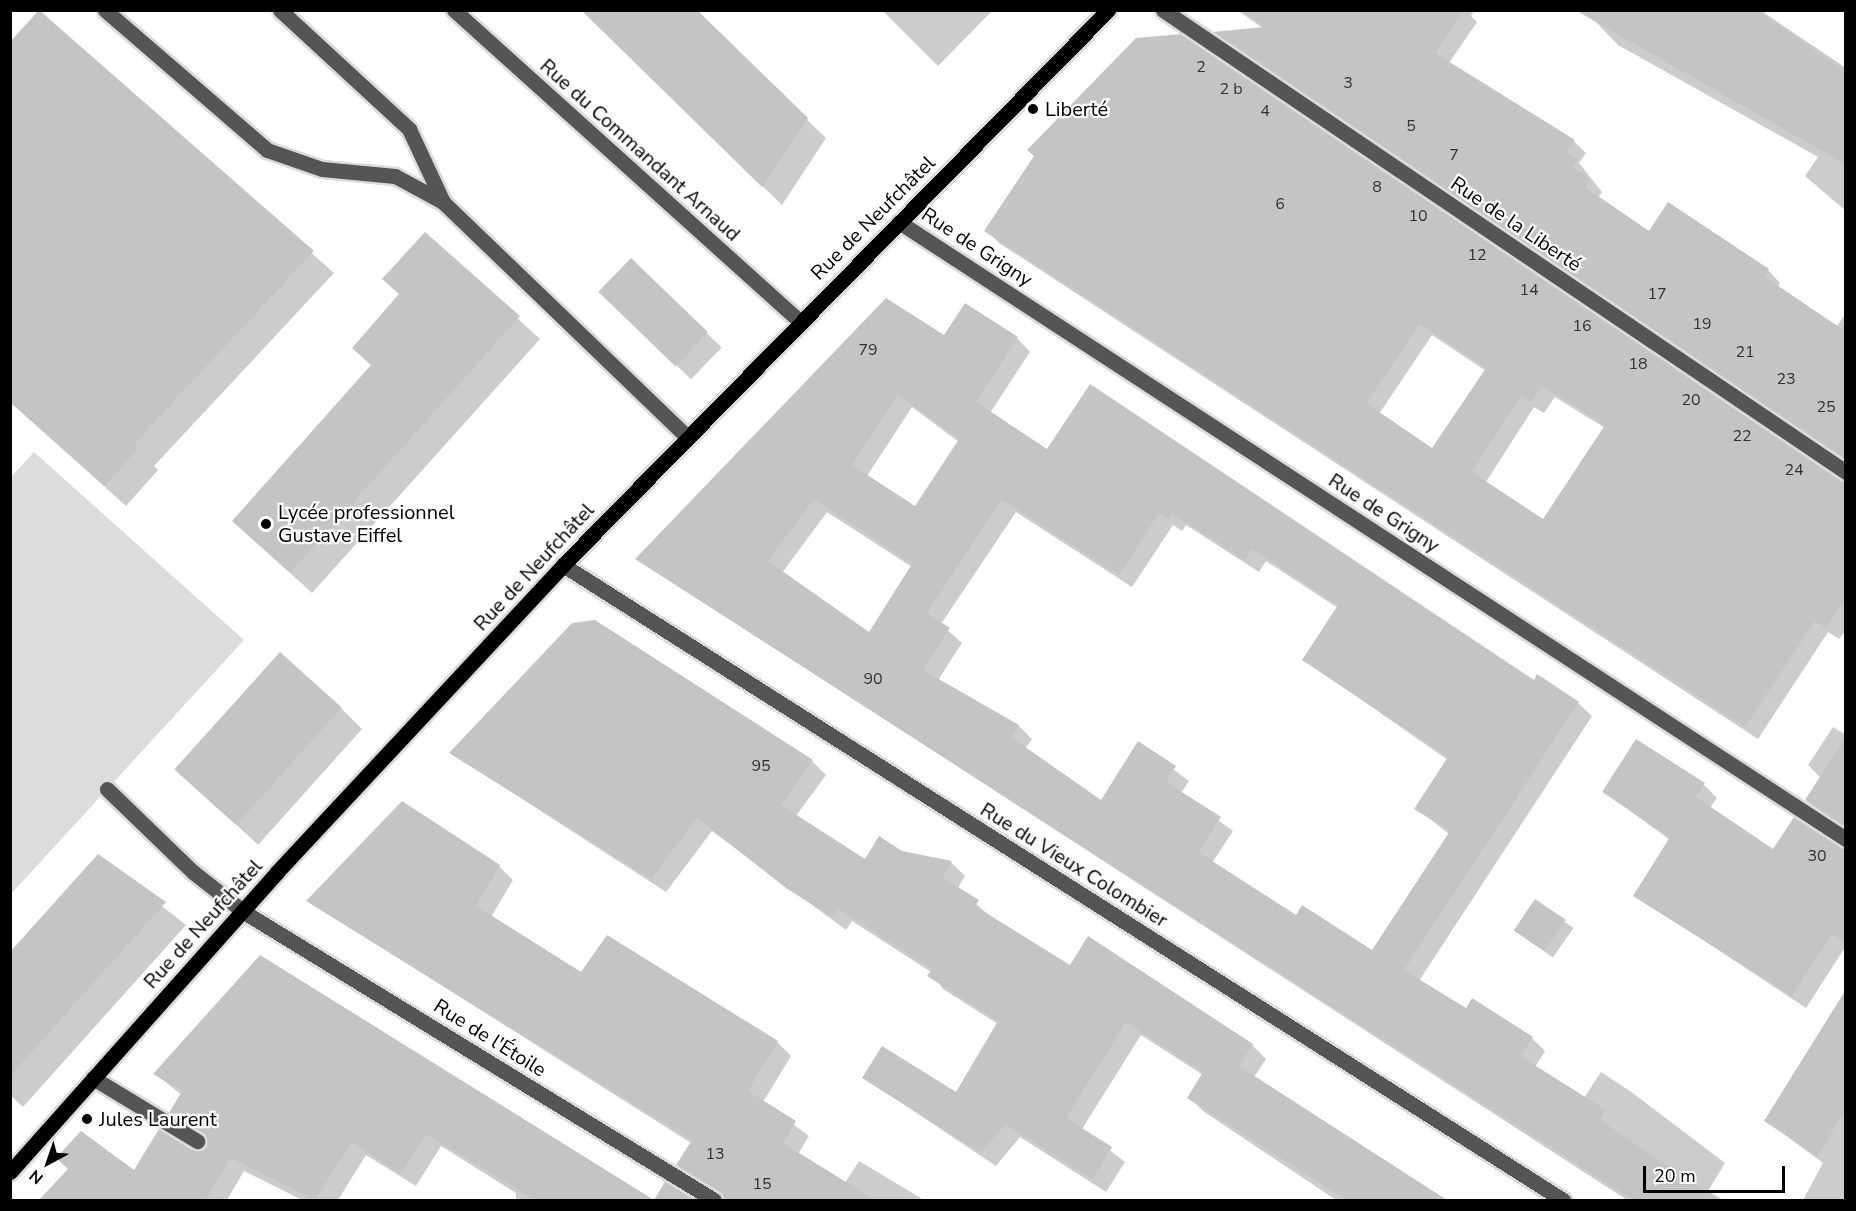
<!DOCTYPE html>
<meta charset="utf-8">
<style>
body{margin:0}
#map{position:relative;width:1856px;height:1211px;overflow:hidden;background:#fff;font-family:"Nunito Sans",sans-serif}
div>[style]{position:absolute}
.green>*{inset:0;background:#dcdcdc}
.shadow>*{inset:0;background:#0003;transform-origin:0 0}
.building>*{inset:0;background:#c4c4c4;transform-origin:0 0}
.roads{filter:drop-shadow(2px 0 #dbdbdb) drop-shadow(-2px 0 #dbdbdb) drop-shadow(0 2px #dbdbdb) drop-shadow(0 -2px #dbdbdb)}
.minor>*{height:15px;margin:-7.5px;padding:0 7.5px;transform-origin:7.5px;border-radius:7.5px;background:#555}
.major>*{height:15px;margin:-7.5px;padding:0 7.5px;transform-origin:7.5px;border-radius:7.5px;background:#000}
.dots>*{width:16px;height:16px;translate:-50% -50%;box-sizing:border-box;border:3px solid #fff;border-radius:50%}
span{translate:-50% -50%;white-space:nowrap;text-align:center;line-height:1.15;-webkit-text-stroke:4.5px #fff;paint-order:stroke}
.number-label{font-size:16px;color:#313131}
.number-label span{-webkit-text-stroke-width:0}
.poi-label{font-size:20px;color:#000}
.left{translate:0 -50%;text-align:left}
.street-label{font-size:20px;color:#000}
.frame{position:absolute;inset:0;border:12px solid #000;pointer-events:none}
.north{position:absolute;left:18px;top:1133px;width:60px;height:60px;-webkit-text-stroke:4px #fff;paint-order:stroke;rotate:220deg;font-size:16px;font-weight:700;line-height:24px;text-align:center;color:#000}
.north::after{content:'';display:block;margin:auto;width:21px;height:27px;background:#000;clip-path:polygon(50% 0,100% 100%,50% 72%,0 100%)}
.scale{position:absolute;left:1643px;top:1166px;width:142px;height:27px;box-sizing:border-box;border:3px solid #000;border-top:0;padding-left:8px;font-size:18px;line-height:21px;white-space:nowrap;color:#000;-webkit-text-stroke:4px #fff;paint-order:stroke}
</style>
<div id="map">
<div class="green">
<i style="clip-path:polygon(34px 452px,244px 640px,11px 894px,10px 478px)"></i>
</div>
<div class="shadow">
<i style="clip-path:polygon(583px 10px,806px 119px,826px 138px,782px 205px)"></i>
<i style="clip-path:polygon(882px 10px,993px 10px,938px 66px)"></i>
<i style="clip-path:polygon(1237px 10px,1475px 10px,1471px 16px,1477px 22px,1449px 63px,1574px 141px,1586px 153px,1579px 163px,1602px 192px,1598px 198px,1649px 233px,1669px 204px,1768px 270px,1780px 283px,1778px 287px,1837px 326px,1846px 313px,1846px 425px,1764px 372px,1748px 397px,1226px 44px,1216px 33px,1264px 29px)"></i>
<i style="clip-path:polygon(1602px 10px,1760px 10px,1846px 68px,1846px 211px,1805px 176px,1818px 157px,1618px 45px,1595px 21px)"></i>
<i style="clip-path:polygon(40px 11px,334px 273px,154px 466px,158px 470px,126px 506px,10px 402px)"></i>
<i style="clip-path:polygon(evenodd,1035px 156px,1728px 428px,1846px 508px,1846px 630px,1839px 639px,1828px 632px,1758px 739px,999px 243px,986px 230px,1035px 156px,1432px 335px,1486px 371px,1432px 450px,1379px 414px,1432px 335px,1035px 156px,1555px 397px,1605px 428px,1544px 521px,1486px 482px,1534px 407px,1544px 413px,1555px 397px)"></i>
<i style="clip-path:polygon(425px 234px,540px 339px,312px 593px,234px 521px,372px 365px,400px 295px,384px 279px)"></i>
<i style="left:631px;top:260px;width:126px;height:44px;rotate:44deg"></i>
<i style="clip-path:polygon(evenodd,944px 337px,1017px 338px,1030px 352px,990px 413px,1047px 451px,1578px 703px,1592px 716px,1419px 981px,1466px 1010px,1532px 1038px,1545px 1051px,1535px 1067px,1584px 1098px,1601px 1072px,1630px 1091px,1725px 1163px,1708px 1191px,1724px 1200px,1627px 1200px,637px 559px,944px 337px,912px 407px,959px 442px,915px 508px,867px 476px,912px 407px,944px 337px,827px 512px,912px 567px,870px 634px,782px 573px,827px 512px,944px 337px,1016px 512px,1132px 587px,1173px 525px,1182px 531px,1186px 525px,1259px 572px,1266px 561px,1338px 608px,1304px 660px,1448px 760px,1416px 808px,1449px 834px,1373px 952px,1296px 917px,1212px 863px,1233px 831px,1181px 793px,1189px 781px,1139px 744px,1101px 802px,1025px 749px,1032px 739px,1019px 726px,938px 680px,962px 643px,941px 624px,1016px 512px)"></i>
<i style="clip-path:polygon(341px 708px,362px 729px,258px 845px,176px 768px)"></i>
<i style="clip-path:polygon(1833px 727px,1846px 735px,1846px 830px,1807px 800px,1821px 778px,1808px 765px)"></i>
<i style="clip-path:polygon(451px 753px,812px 761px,826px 775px,796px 816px,866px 861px,901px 852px,952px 863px,965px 876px,958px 888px,991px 917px,1071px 967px,1252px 1045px,1266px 1059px,1254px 1077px,1444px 1200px,1336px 1200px,1203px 1111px,1189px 1097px,1203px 1075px,1141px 1035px,1082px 1129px,1125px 1162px,1106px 1192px,1020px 1137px,996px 1166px,864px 1078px,956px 1094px,998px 1024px,943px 989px,931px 972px,852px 921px,846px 930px,712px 831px,666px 892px)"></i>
<i style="clip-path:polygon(1704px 785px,1717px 798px,1710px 808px,1774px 851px,1846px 848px,1846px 946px,1806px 1008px,1635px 895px,1670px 840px,1604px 792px)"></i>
<i style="clip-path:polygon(98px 856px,186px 925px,23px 1107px,10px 1095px,10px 954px)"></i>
<i style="clip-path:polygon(499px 866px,513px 880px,491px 917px,581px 974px,608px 937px,777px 1042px,791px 1056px,763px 1102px,809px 1136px,798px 1154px,845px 1183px,859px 1161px,924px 1200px,723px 1200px,678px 1165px,691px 1143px,308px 901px)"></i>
<i style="left:1535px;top:901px;width:47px;height:36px;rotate:35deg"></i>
<i style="clip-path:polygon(260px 957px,652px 1200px,516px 1200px,516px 1193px,441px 1146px,416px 1186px,366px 1155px,338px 1200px,302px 1200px,244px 1171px,227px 1200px,42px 1200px,70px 1169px,135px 1172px,207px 1148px,205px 1139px,171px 1112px,182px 1095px,155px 1074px)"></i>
<i style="clip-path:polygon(1824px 1028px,1846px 1042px,1846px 1200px,1803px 1200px,1823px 1163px,1766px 1121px)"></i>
<i style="clip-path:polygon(666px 1184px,693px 1200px,655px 1200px)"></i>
</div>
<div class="building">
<i style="clip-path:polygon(39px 10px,314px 251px,134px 444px,138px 448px,105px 486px,10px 402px,10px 42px)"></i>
<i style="clip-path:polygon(581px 10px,697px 10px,808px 118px,762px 187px)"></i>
<i style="clip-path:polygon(1240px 10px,1465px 10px,1435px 53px,1575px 140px,1566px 152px,1578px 160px,1572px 167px,1590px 179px,1585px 187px,1649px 231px,1668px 202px,1769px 269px,1765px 277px,1845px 331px,1845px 460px,1212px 32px,1265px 27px)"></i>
<i style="clip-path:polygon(1575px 10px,1757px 10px,1845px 71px,1845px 164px)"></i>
<i style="clip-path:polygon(evenodd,1182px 34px,1845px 482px,1845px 599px,1826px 628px,1815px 621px,1745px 727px,984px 231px,1034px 156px,1027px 150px,1136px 38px,1182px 34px,1420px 324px,1486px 368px,1432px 448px,1366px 403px,1420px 324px,1182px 34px,1542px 386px,1605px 425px,1543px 519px,1472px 472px,1521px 395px,1531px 402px,1542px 386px)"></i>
<i style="clip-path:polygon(425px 232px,520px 316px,290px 573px,232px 521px,371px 365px,352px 348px,399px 294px,382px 279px)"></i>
<i style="left:631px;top:258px;width:107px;height:47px;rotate:44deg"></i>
<i style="clip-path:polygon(evenodd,886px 298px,944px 335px,965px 303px,1018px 337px,976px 402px,1047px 449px,1090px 384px,1534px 680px,1537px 674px,1579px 702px,1404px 970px,1466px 1008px,1472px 998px,1533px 1037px,1520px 1056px,1606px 1110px,1600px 1120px,1719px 1200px,1633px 1200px,635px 559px,886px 298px,898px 395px,959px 439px,915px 506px,852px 465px,898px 395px,886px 298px,814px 499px,912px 564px,869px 632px,768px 561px,814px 499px,886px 298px,1002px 500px,1119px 575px,1159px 513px,1168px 519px,1172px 513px,1245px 560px,1252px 549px,1338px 605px,1302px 660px,1448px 757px,1414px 809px,1450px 831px,1372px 950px,1302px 905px,1296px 915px,1198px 852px,1221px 817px,1166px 782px,1176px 766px,1138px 741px,1101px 800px,1011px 737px,1019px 725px,923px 670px,950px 628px,927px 613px,1002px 500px)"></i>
<i style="clip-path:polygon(595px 620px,813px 760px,781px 805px,865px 859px,879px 836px,902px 851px,952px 861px,942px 877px,979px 900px,975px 906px,1070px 965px,1088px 936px,1253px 1044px,1239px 1066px,1447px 1200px,1347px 1200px,1187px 1098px,1203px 1072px,1126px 1022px,1066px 1118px,1112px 1147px,1092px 1179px,1005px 1124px,981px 1153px,862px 1078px,882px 1046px,956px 1092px,998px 1021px,927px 976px,932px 969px,837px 908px,832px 917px,786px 888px,697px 818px,651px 879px,449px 753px,572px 623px)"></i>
<i style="left:280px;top:652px;width:83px;height:158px;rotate:42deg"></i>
<i style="clip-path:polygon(1845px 738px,1845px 827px,1805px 800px)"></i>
<i style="clip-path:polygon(1636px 739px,1705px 783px,1696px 797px,1773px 849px,1794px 817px,1845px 849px,1845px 943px,1832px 934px,1792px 996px,1633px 896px,1670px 837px,1602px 792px)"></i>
<i style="clip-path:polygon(402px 801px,500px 865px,476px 906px,581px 972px,607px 935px,778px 1041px,748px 1091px,796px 1121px,783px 1143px,875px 1200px,724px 1200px,719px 1192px,676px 1165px,692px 1140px,306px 901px)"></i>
<i style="clip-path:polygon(98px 854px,166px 902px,10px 1076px,10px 952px)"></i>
<i style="left:1535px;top:899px;width:37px;height:38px;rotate:34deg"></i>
<i style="clip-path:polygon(260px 955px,654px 1200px,665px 1182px,696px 1200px,535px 1200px,426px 1134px,401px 1174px,352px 1142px,315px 1200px,230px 1158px,206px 1200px,39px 1200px,68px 1169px,56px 1158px,81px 1131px,134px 1170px,159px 1129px,192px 1150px,205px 1147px,203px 1133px,169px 1113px,182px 1091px,153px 1074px)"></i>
<i style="clip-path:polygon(1845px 991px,1845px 1111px,1817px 1156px,1764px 1121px)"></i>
</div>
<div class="roads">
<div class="minor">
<i style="left:105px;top:10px;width:214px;rotate:40.8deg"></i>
<i style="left:267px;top:150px;width:58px;rotate:19.1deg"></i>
<i style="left:322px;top:169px;width:73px;rotate:5.5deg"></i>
<i style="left:395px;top:176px;width:55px;rotate:28.4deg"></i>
<i style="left:443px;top:202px;width:339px;rotate:43.9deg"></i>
<i style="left:280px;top:10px;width:176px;rotate:42.7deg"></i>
<i style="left:409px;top:129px;width:81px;rotate:65deg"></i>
<i style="left:454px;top:10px;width:464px;rotate:42deg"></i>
<i style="left:1163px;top:10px;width:825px;rotate:34.08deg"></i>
<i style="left:899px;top:222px;width:1130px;rotate:33.09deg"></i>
<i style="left:563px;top:565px;width:1185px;rotate:32.42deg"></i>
<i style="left:107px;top:789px;width:120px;rotate:44deg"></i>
<i style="left:193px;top:872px;width:65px;rotate:38.1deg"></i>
<i style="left:244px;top:912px;width:551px;rotate:31.5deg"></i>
<i style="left:93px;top:1078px;width:122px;rotate:31.2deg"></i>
</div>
<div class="major">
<i style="left:10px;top:1172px;width:402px;rotate:-48.3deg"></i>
<i style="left:277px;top:872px;width:420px;rotate:-47deg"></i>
<i style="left:563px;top:565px;width:778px;rotate:-45.52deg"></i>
</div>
</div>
<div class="dots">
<i style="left:1033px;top:109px;background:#000"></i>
<i style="left:266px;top:524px;background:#000"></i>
<i style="left:87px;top:1119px;background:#000"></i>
</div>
<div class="number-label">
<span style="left:1201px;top:67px">2</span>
<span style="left:1348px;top:83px">3</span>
<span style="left:1231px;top:89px">2 b</span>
<span style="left:1265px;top:111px">4</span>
<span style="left:1411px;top:126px">5</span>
<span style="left:1454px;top:155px">7</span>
<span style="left:1377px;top:187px">8</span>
<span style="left:1280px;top:204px">6</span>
<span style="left:1418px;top:216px">10</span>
<span style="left:1477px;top:255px">12</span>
<span style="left:1529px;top:290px">14</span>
<span style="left:1657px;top:294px">17</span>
<span style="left:1702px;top:324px">19</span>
<span style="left:1582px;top:326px">16</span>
<span style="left:868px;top:350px">79</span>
<span style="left:1745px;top:352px">21</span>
<span style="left:1638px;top:364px">18</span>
<span style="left:1786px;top:379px">23</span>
<span style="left:1691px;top:400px">20</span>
<span style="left:1826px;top:407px">25</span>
<span style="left:1742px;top:436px">22</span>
<span style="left:1794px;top:470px">24</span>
<span style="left:873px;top:679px">90</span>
<span style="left:761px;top:766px">95</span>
<span style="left:1817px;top:856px">30</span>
<span style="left:715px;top:1154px">13</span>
<span style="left:762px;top:1184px">15</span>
</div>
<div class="poi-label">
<span class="left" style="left:1045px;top:109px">Liberté</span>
<span class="left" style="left:278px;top:524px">Lycée professionnel<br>Gustave Eiffel</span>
<span class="left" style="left:99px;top:1119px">Jules Laurent</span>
</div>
<div class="street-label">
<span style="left:640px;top:150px;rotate:42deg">Rue du Commandant Arnaud</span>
<span style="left:873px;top:218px;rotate:-45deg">Rue de Neufchâtel</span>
<span style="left:1516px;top:224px;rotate:34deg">Rue de la Liberté</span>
<span style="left:977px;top:247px;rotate:33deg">Rue de Grigny</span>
<span style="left:1384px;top:513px;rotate:33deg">Rue de Grigny</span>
<span style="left:534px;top:567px;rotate:-47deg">Rue de Neufchâtel</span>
<span style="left:1074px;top:865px;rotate:32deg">Rue du Vieux Colombier</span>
<span style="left:203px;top:924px;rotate:-48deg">Rue de Neufchâtel</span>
<span style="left:490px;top:1038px;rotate:32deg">Rue de l'Étoile</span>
</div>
<div class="frame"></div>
<div class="north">N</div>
<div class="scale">20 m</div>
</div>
